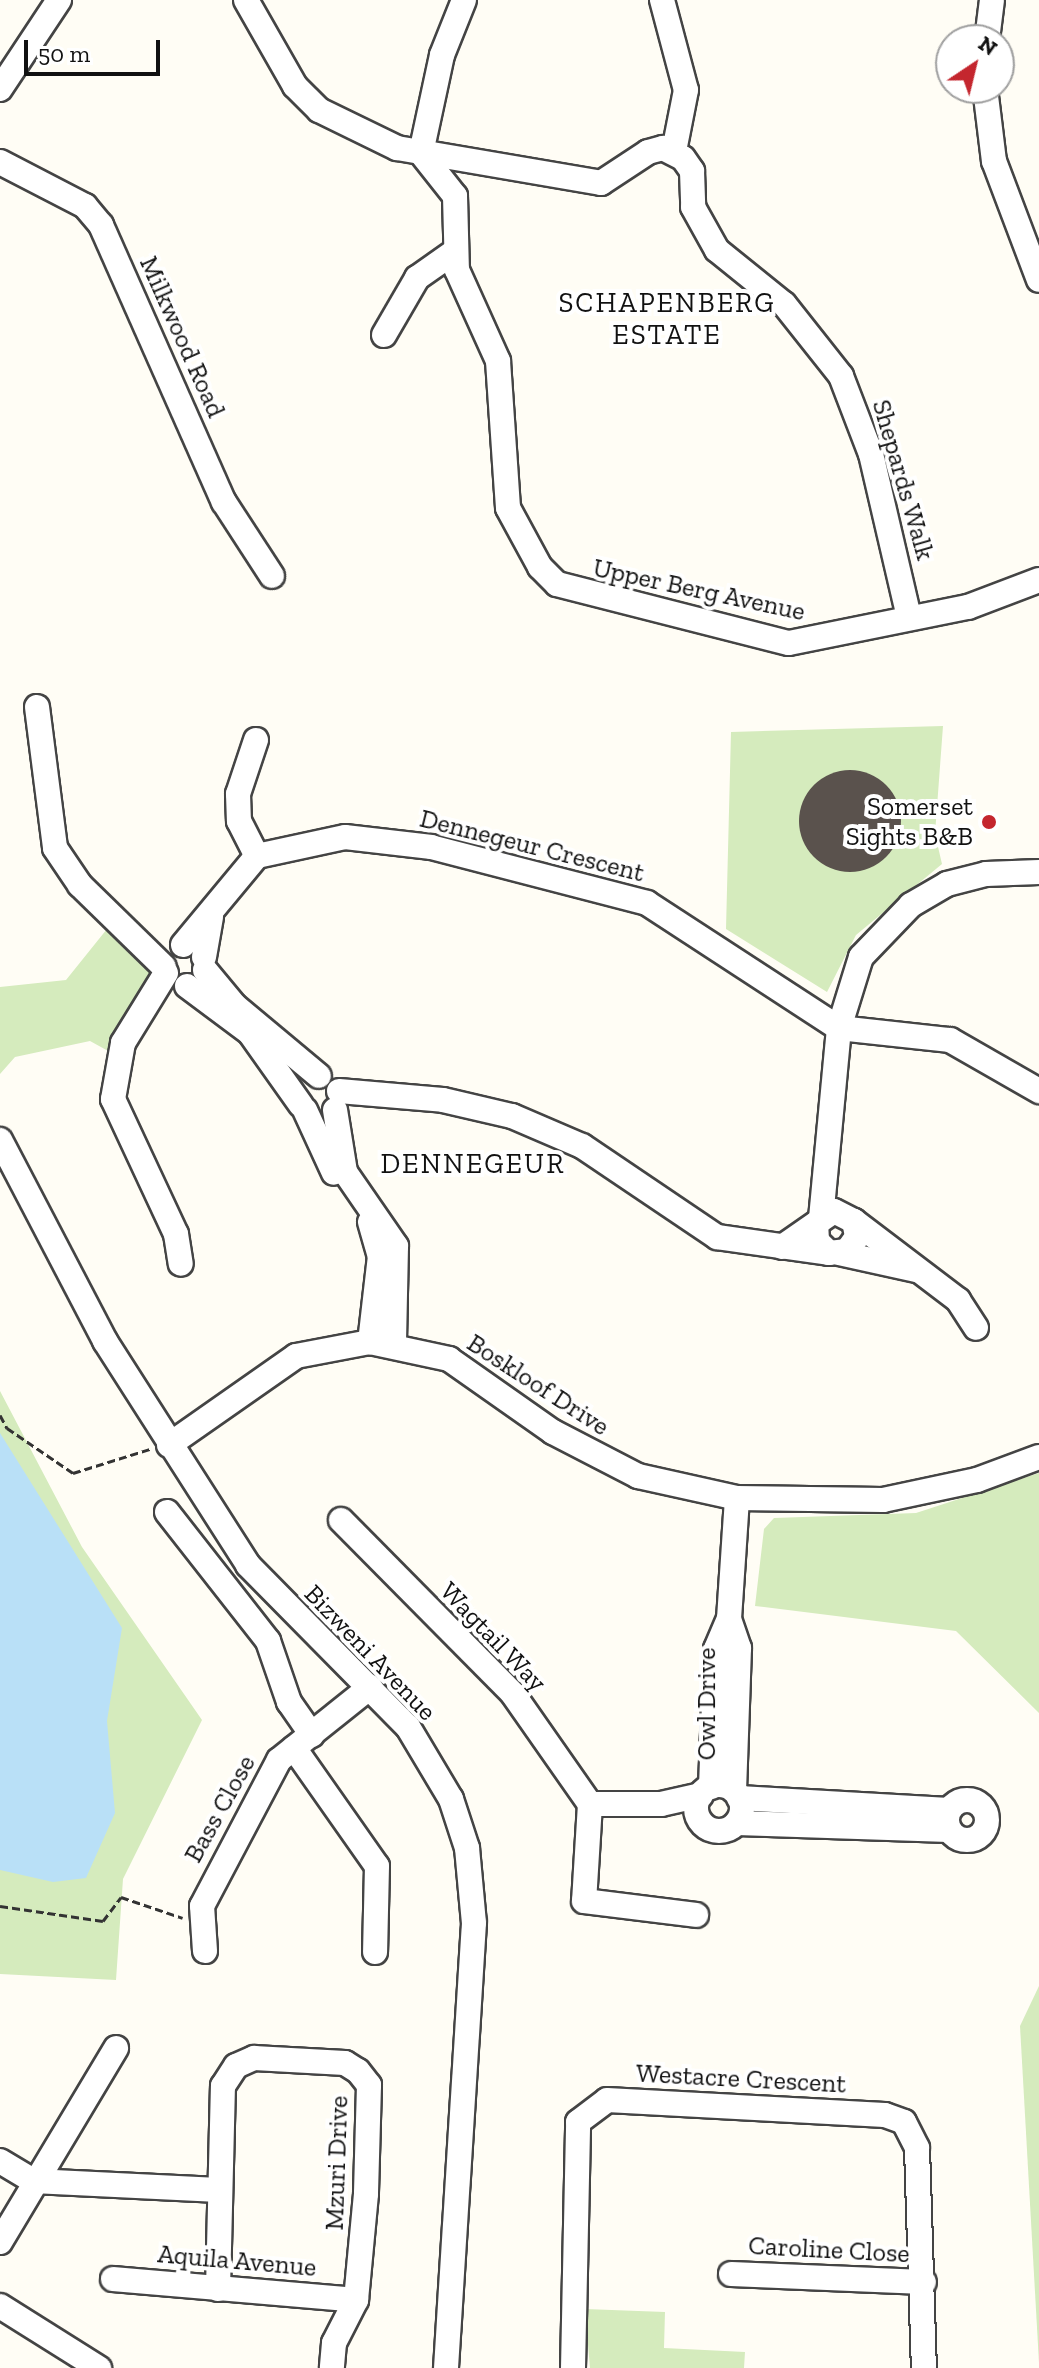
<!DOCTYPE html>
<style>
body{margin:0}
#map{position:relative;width:1039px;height:2368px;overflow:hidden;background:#fffdf5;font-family:"Zilla Slab",serif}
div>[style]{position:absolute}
.green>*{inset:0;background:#d5ebbd}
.water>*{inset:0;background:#b9e0f7}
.building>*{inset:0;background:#5a524d}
.round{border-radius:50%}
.path>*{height:3px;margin-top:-1.5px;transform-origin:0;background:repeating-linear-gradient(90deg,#333 0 8px,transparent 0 12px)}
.roads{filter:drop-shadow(2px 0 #444) drop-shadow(-2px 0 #444) drop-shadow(0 2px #444) drop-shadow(0 -2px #444)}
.minor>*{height:24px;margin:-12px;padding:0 12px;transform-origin:12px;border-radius:12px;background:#fff}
.minor>.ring{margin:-12px;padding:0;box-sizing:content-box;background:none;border:24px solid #fff;border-radius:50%}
.dots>*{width:22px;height:22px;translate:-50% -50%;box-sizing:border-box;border:4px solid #fff;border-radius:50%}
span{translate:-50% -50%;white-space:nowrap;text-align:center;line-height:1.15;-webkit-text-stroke:8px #fff;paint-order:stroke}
.street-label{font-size:26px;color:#111}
.poi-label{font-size:26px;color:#111}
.right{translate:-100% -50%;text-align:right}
.neighbourhood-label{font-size:28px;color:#111;letter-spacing:2px}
.north{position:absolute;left:935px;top:24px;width:80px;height:80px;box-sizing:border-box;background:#fff;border:2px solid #a0a0a0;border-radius:50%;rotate:35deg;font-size:22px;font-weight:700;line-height:32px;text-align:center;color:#111}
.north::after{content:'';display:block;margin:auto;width:28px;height:36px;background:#c4262e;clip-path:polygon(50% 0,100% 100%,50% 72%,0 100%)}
.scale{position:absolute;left:24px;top:40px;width:136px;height:36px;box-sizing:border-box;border:4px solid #111;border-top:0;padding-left:10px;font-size:24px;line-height:28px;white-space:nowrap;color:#111;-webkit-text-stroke:6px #fff;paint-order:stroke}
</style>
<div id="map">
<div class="green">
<i style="clip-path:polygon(943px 726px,935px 834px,942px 864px,856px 935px,827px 992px,726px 929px,731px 732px)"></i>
<i style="clip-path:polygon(111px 924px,155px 973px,110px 1052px,90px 1041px,15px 1057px,0 1074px,0 987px,66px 980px)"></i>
<i style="clip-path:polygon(0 1391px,82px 1547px,202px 1720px,123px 1879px,116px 1980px,0 1974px)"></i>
<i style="clip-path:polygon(1039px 1473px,1039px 1713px,956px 1631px,755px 1606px,764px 1529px,774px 1518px,916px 1513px)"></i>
<i style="clip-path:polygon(1039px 1986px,1039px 2363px,1020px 2026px)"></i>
<i style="clip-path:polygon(585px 2309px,665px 2312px,664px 2348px,745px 2352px,744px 2368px,590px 2368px)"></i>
</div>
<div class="water">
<i style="clip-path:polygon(0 1433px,122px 1628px,107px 1721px,115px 1813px,86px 1878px,53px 1882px,0 1870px)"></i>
</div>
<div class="building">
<i class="round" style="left:799px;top:770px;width:102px;height:102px"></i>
</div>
<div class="path">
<i style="left:0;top:1415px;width:15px;rotate:62deg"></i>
<i style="left:7px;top:1428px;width:80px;rotate:34.3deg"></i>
<i style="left:73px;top:1473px;width:81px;rotate:-17.3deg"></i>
<i style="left:0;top:1906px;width:104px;rotate:8.3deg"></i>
<i style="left:103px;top:1921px;width:30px;rotate:-53deg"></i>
<i style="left:121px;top:1897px;width:65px;rotate:18.7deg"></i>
</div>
<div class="roads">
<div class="minor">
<i style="left:246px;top:0;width:99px;rotate:60.3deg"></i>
<i style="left:295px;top:86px;width:34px;rotate:45deg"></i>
<i style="left:319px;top:110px;width:87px;rotate:26deg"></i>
<i style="left:397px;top:148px;width:207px;rotate:9.7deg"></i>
<i style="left:601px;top:183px;width:56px;rotate:-33.4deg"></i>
<i style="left:648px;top:152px;width:16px;rotate:-15deg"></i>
<i style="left:663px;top:148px;width:22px;rotate:27deg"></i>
<i style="left:683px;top:158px;width:16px;rotate:55deg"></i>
<i style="left:692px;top:171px;width:36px;rotate:88deg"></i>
<i style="left:693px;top:207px;width:49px;rotate:60.8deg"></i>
<i style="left:717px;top:250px;width:86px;rotate:38.9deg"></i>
<i style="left:784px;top:304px;width:92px;rotate:51.6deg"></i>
<i style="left:841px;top:376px;width:84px;rotate:69deg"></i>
<i style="left:871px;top:454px;width:167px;rotate:76.9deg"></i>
<i style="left:662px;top:0;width:93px;rotate:75.1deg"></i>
<i style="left:686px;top:90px;width:62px;rotate:101.1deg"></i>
<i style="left:987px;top:40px;width:40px;rotate:-82.9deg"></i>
<i style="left:985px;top:88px;width:74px;rotate:83deg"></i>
<i style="left:994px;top:161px;width:127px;rotate:69.3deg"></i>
<i style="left:0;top:89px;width:107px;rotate:-56.5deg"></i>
<i style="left:421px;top:153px;width:55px;rotate:51.7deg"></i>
<i style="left:455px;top:196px;width:74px;rotate:88.5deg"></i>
<i style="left:457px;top:270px;width:100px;rotate:65.7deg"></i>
<i style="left:498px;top:361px;width:147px;rotate:86.1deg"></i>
<i style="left:508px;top:508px;width:67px;rotate:61.5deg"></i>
<i style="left:540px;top:567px;width:24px;rotate:45deg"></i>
<i style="left:557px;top:584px;width:239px;rotate:14.3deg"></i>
<i style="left:789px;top:643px;width:183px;rotate:-11.4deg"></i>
<i style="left:968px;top:607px;width:76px;rotate:-20.8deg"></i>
<i style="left:421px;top:153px;width:100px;rotate:-77.9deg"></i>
<i style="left:442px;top:55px;width:59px;rotate:-68.2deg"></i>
<i style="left:0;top:162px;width:96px;rotate:27.4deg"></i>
<i style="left:85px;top:206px;width:25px;rotate:50deg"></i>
<i style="left:101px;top:225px;width:303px;rotate:66.1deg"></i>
<i style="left:224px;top:502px;width:88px;rotate:57deg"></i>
<i style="left:384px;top:335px;width:66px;rotate:-59.9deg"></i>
<i style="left:417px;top:278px;width:45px;rotate:-35.1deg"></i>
<i style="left:37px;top:707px;width:142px;rotate:82.7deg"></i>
<i style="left:55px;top:848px;width:45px;rotate:56deg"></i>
<i style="left:80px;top:885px;width:117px;rotate:44.3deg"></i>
<i style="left:256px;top:740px;width:57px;rotate:108.4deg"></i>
<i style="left:238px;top:794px;width:27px;rotate:88deg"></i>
<i style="left:239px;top:821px;width:39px;rotate:63deg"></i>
<i style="left:1039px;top:872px;width:53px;rotate:177.8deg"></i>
<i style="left:986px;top:874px;width:40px;rotate:165.6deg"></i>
<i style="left:947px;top:884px;width:42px;rotate:149.7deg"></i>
<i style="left:911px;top:905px;width:72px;rotate:133.9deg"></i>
<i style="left:861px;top:957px;width:74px;rotate:107.2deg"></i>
<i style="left:839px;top:1028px;width:112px;rotate:6.2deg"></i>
<i style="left:950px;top:1040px;width:103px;rotate:29.8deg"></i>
<i style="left:183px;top:945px;width:116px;rotate:-50.3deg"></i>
<i style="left:257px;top:856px;width:90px;rotate:-12.2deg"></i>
<i style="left:345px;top:837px;width:87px;rotate:6.6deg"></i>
<i style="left:431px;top:847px;width:223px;rotate:14.5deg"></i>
<i style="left:647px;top:903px;width:229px;rotate:33.1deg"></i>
<i style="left:839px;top:1028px;width:191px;rotate:95.4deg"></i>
<i style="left:204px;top:957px;width:41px;rotate:-80.1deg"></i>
<i style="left:205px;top:970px;width:47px;rotate:50.2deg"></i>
<i style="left:235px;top:1006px;width:109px;rotate:39.8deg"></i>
<i style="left:166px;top:973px;width:82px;rotate:121.6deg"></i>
<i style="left:123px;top:1043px;width:57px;rotate:100.1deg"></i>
<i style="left:113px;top:1099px;width:149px;rotate:65deg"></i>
<i style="left:176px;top:1234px;width:30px;rotate:81deg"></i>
<i style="left:187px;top:986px;width:79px;rotate:36.7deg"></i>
<i style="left:250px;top:1033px;width:88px;rotate:54.7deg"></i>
<i style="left:339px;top:1091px;width:104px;rotate:4.9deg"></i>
<i style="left:443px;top:1100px;width:71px;rotate:13.1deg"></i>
<i style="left:512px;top:1116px;width:76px;rotate:23.2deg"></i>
<i style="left:582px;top:1146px;width:163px;rotate:34deg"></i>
<i style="left:717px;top:1237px;width:113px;rotate:8.1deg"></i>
<i style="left:305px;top:1110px;width:69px;rotate:65.3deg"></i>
<i style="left:335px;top:1110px;width:63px;rotate:80.8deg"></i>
<i style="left:345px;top:1172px;width:90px;rotate:55.4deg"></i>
<i style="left:396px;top:1246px;width:99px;rotate:91.2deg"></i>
<i style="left:0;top:1140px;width:227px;rotate:62.4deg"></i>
<i style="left:105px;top:1341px;width:266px;rotate:57.4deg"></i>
<i style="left:248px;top:1565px;width:228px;rotate:45.4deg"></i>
<i style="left:408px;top:1727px;width:84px;rotate:59.2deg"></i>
<i style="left:451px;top:1799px;width:52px;rotate:71.9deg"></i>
<i style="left:467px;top:1848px;width:75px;rotate:84.7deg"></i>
<i style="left:474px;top:1923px;width:446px;rotate:93.6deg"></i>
<i style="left:854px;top:1221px;width:131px;rotate:37.2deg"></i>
<i style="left:958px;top:1300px;width:33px;rotate:57deg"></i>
<i style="left:370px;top:1222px;width:35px;rotate:74deg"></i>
<i style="left:380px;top:1256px;width:87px;rotate:96.6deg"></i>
<i style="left:782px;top:1247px;width:63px;rotate:-34.7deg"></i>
<i style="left:834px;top:1211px;width:22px;rotate:27deg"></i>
<i style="left:854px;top:1221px;width:16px;rotate:79deg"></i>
<i style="left:857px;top:1237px;width:17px;rotate:126deg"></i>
<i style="left:847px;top:1251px;width:18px;rotate:174deg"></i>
<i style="left:829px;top:1253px;width:17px;rotate:-135deg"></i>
<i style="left:817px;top:1241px;width:17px;rotate:-93deg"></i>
<i style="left:839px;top:1253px;width:79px;rotate:12.4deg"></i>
<i style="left:169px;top:1445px;width:155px;rotate:-35deg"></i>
<i style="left:296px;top:1356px;width:75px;rotate:-10.7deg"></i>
<i style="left:370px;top:1342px;width:81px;rotate:12.1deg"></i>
<i style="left:449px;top:1359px;width:127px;rotate:35.1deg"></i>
<i style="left:553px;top:1432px;width:96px;rotate:27.4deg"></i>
<i style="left:638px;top:1476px;width:101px;rotate:12.5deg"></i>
<i style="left:737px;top:1498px;width:146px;rotate:0.8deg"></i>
<i style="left:883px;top:1500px;width:96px;rotate:-12deg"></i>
<i style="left:977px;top:1480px;width:66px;rotate:-20.4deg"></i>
<i style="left:167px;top:1512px;width:164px;rotate:51.9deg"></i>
<i style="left:268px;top:1641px;width:65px;rotate:71deg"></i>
<i style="left:289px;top:1702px;width:40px;rotate:55.1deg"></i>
<i style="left:341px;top:1520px;width:245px;rotate:45.3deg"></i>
<i style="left:513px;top:1694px;width:134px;rotate:55deg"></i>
<i style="left:729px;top:1619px;width:31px;rotate:71deg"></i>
<i style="left:739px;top:1648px;width:143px;rotate:92deg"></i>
<i style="left:294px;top:1748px;width:144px;rotate:54.9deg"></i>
<i style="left:377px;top:1866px;width:86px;rotate:91.3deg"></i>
<i class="ring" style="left:696px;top:1785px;width:22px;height:22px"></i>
<i style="left:711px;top:1787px;width:138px;rotate:-87.9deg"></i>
<i style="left:716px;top:1649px;width:33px;rotate:-67deg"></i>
<i style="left:729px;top:1619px;width:121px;rotate:-86.2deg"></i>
<i style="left:739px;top:1798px;width:210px;rotate:3.3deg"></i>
<i class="ring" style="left:947px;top:1800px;width:16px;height:16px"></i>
<i style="left:590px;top:1804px;width:97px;rotate:93.5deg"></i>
<i style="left:584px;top:1901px;width:113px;rotate:7.1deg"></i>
<i style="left:590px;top:1804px;width:71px"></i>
<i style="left:661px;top:1804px;width:41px;rotate:-12.7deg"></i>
<i style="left:737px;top:1823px;width:212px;rotate:1.9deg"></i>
<i style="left:205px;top:1951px;width:45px;rotate:-93.8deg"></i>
<i style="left:202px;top:1906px;width:165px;rotate:-62.2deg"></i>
<i style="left:279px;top:1760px;width:117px;rotate:-38.7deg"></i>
<i style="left:0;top:2161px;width:39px;rotate:31deg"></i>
<i style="left:33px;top:2181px;width:186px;rotate:2.8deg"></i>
<i style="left:0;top:2242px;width:226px;rotate:-59.1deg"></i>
<i style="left:731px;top:2274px;width:193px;rotate:2.4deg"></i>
<i style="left:113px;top:2279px;width:244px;rotate:4.9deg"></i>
<i style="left:218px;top:2289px;width:203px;rotate:-88.6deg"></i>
<i style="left:223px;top:2086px;width:24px;rotate:-57deg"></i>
<i style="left:236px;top:2066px;width:20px;rotate:-24deg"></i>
<i style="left:254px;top:2058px;width:91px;rotate:3.1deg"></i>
<i style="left:345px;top:2063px;width:15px;rotate:32deg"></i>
<i style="left:358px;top:2071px;width:18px;rotate:52deg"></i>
<i style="left:369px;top:2085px;width:109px;rotate:91.6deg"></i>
<i style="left:366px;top:2194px;width:106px;rotate:95.4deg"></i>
<i style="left:356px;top:2300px;width:48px;rotate:117.1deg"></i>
<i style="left:334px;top:2343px;width:25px;rotate:95deg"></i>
<i style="left:0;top:2306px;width:117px;rotate:32.1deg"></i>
<i style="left:573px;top:2368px;width:246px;rotate:-88.8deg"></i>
<i style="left:578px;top:2122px;width:36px;rotate:-37deg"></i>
<i style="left:607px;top:2100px;width:278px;rotate:3.1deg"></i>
<i style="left:885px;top:2115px;width:20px;rotate:20deg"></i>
<i style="left:904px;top:2122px;width:29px;rotate:63deg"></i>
<i style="left:917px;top:2148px;width:220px;rotate:88.2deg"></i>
</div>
</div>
<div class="dots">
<i style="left:989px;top:822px;background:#c4262e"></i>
</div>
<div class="street-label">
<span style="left:182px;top:337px;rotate:66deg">Milkwood Road</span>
<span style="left:903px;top:480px;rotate:74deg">Shepards Walk</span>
<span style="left:699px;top:590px;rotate:12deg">Upper Berg Avenue</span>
<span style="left:532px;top:846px;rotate:14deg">Dennegeur Crescent</span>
<span style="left:538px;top:1385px;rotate:33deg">Boskloof Drive</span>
<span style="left:493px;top:1637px;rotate:46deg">Wagtail Way</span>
<span style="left:370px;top:1653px;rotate:46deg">Bizweni Avenue</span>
<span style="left:707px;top:1704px;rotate:-90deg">Owl Drive</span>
<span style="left:220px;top:1809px;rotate:-61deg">Bass Close</span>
<span style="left:741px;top:2079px;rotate:3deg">Westacre Crescent</span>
<span style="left:337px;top:2163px;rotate:-88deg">Mzuri Drive</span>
<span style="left:829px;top:2250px;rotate:3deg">Caroline Close</span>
<span style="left:237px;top:2261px;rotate:5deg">Aquila Avenue</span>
</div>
<div class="poi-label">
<span class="right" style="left:973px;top:822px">Somerset<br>Sights B&amp;B</span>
</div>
<div class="neighbourhood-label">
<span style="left:667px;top:319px">SCHAPENBERG<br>ESTATE</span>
<span style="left:473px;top:1164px">DENNEGEUR</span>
</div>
<div class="north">N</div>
<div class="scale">50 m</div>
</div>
